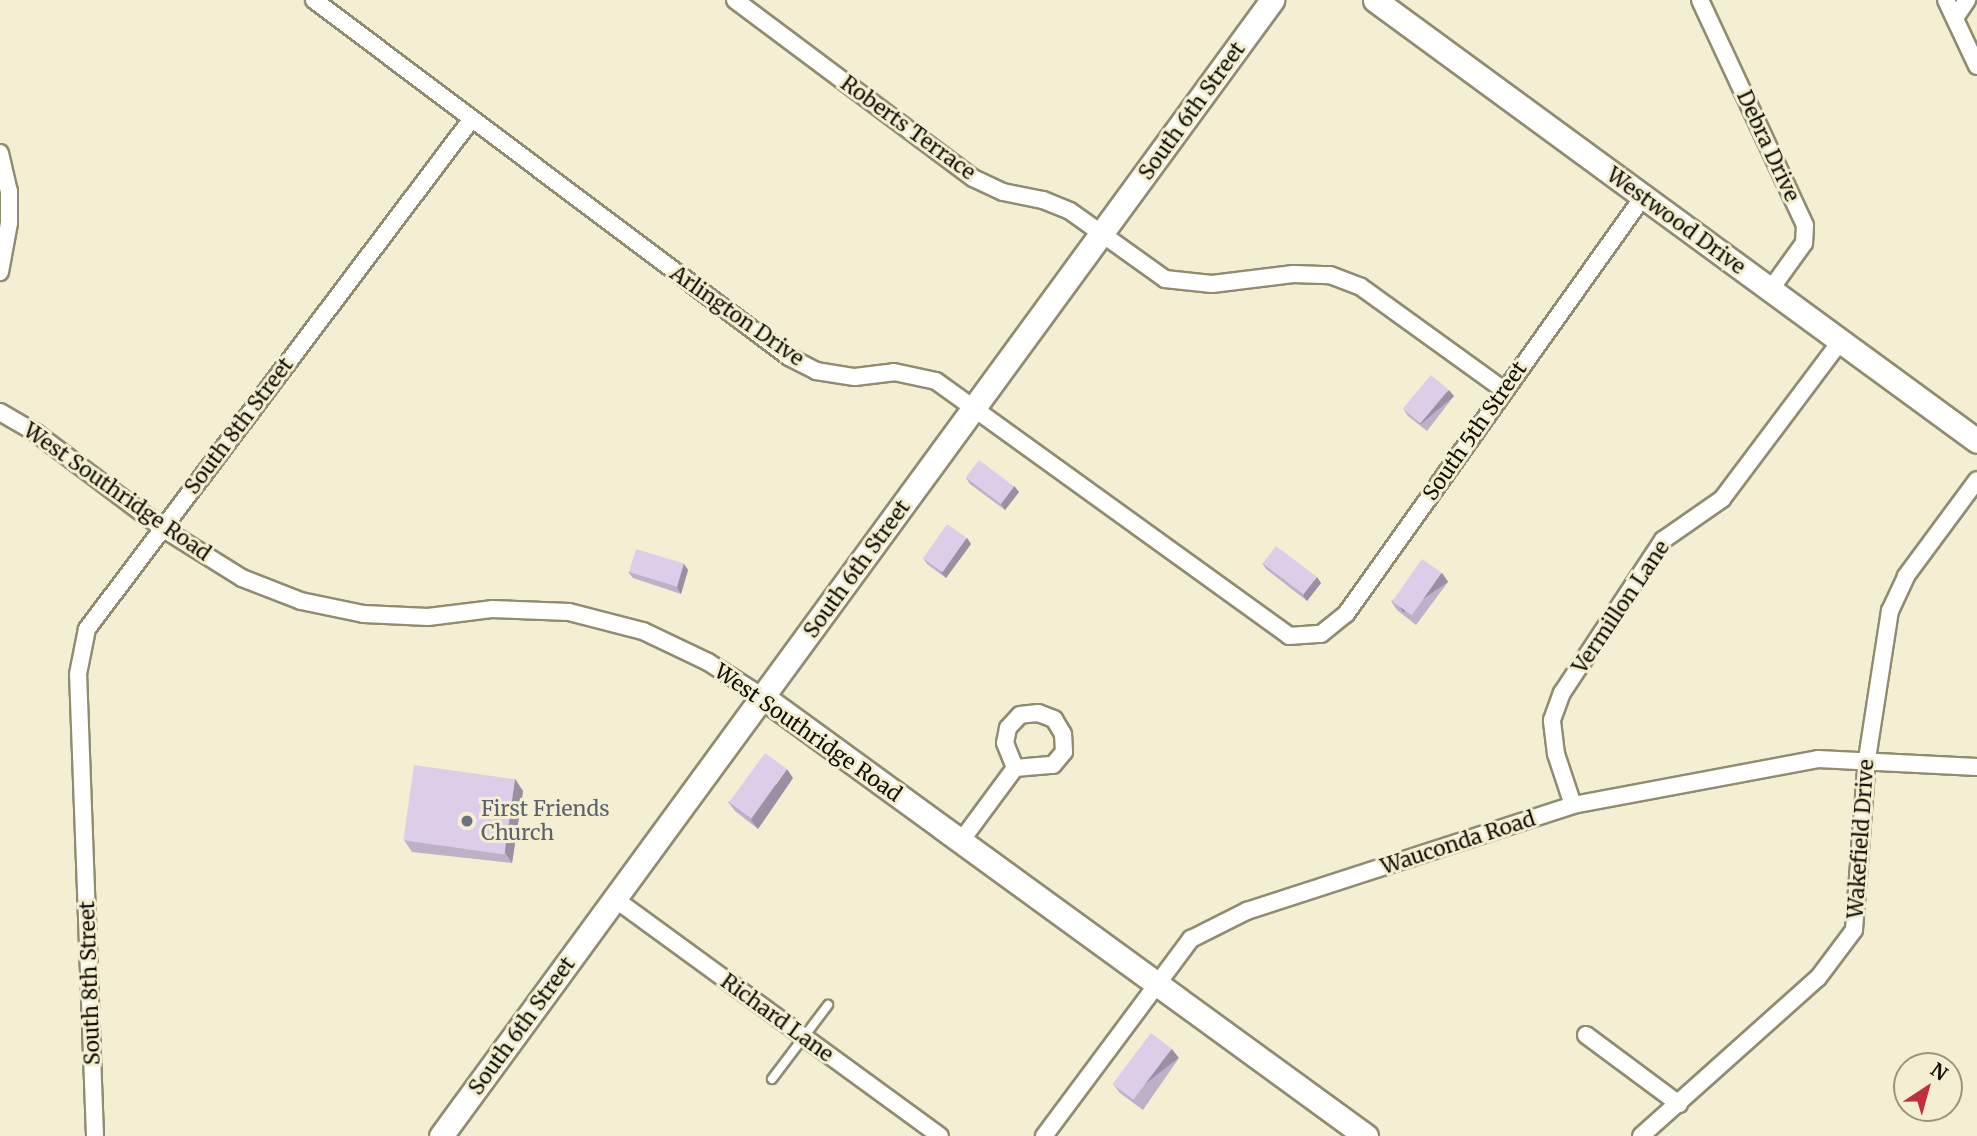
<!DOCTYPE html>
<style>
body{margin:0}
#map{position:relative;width:1977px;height:1136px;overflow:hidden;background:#f4efd2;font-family:Merriweather,serif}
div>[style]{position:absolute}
.roads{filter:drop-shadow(2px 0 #908c71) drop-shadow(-2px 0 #908c71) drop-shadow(0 2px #908c71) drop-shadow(0 -2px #908c71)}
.lane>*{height:8px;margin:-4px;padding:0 4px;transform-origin:4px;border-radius:4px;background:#fff}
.street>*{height:16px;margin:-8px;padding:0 8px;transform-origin:8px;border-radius:8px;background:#fff}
.secondary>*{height:23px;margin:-11.5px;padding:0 11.5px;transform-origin:11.5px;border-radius:11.5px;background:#fff}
.wall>*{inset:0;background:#bdb1c8}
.shaded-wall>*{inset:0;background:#9a90a2;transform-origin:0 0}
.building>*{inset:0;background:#dccee8;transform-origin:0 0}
.dots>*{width:19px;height:19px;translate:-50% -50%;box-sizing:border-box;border:4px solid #f4efd2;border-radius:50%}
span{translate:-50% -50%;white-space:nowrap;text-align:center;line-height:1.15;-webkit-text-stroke:6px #f4efd2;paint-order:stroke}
.street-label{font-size:21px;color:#110f06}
.worship-label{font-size:21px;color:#5b616d}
.left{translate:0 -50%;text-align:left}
.north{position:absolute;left:1893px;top:1052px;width:70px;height:70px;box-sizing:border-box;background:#f4efd2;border:2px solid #999580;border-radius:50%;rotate:36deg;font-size:19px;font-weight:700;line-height:28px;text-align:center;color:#110f06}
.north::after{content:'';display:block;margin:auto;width:24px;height:32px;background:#bf2f3e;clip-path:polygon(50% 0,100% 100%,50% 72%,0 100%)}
</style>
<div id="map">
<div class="roads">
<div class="lane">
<i style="left:772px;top:1079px;width:93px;rotate:-52.9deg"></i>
</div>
<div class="street">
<i style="left:314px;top:0;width:594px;rotate:36.93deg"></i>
<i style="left:789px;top:357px;width:30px;rotate:27deg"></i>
<i style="left:816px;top:371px;width:39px;rotate:9deg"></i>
<i style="left:855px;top:377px;width:39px;rotate:-7deg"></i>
<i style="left:894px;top:372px;width:43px;rotate:12.1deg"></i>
<i style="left:936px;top:381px;width:435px;rotate:35.8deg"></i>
<i style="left:1289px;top:636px;width:32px;rotate:-4deg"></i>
<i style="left:1321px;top:634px;width:32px;rotate:-39deg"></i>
<i style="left:1346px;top:614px;width:512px;rotate:-54.54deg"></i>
<i style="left:735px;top:0;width:297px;rotate:36.8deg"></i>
<i style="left:973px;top:178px;width:33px;rotate:25deg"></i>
<i style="left:1003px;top:192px;width:41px;rotate:11.3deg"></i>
<i style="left:1043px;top:200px;width:29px;rotate:22deg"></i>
<i style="left:1070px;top:211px;width:117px;rotate:35.6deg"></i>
<i style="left:1165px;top:279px;width:47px;rotate:6.1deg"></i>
<i style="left:1212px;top:284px;width:82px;rotate:-7deg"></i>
<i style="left:1293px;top:274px;width:37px;rotate:2deg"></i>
<i style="left:1330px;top:275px;width:33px;rotate:21deg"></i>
<i style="left:1361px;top:287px;width:176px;rotate:35.8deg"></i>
<i style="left:1700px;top:0;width:248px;rotate:65deg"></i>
<i style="left:1805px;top:225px;width:18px;rotate:93deg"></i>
<i style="left:1804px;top:243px;width:57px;rotate:125.7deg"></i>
<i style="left:1946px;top:0;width:73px;rotate:64.8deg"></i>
<i style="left:1955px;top:18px;width:22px;rotate:-56deg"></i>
<i style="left:0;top:153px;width:39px;rotate:77deg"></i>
<i style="left:9px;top:191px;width:32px;rotate:90deg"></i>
<i style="left:9px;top:223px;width:50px;rotate:100.4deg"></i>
<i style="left:0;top:412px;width:42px;rotate:30.3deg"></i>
<i style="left:36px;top:433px;width:158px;rotate:37deg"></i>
<i style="left:162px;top:528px;width:94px;rotate:32deg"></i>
<i style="left:242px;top:578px;width:63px;rotate:21.3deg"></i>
<i style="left:301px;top:601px;width:64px;rotate:11.7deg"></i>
<i style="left:364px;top:614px;width:64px;rotate:2.7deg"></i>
<i style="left:428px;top:617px;width:64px;rotate:-7.1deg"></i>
<i style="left:492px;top:609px;width:77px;rotate:2.2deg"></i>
<i style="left:569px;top:612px;width:76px;rotate:14.4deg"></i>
<i style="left:643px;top:631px;width:72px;rotate:25.5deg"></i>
<i style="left:708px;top:662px;width:65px;rotate:32.5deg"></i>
<i style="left:1573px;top:805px;width:54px;rotate:-108.4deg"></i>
<i style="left:1556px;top:754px;width:34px;rotate:-97deg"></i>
<i style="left:1552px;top:720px;width:29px;rotate:-70deg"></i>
<i style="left:1562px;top:693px;width:183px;rotate:-56.6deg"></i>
<i style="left:1663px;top:540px;width:72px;rotate:-34.8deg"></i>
<i style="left:1722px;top:499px;width:196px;rotate:-53.1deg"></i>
<i style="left:961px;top:841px;width:91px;rotate:-53.5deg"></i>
<i style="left:1015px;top:768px;width:38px;rotate:-5deg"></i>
<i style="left:1053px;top:765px;width:17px;rotate:-50deg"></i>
<i style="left:1064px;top:752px;width:18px;rotate:-93deg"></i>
<i style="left:1063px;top:734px;width:17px;rotate:-121deg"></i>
<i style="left:1054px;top:719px;width:17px;rotate:-159deg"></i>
<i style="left:1038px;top:713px;width:18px;rotate:174deg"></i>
<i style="left:1020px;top:715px;width:18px;rotate:133deg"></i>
<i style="left:1008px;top:728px;width:15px;rotate:101deg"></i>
<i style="left:1005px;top:743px;width:27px;rotate:68deg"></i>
<i style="left:615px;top:899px;width:402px;rotate:36.1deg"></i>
<i style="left:1586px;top:1035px;width:116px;rotate:36.6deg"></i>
<i style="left:95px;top:1136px;width:462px;rotate:-92.1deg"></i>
<i style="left:78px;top:674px;width:46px;rotate:-78.7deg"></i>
<i style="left:87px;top:629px;width:638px;rotate:-52.97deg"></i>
<i style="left:1044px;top:1136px;width:246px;rotate:-53.3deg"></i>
<i style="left:1191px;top:939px;width:63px;rotate:-26.6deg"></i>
<i style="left:1247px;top:911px;width:343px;rotate:-18deg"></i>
<i style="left:1573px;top:805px;width:249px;rotate:-10.6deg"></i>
<i style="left:1818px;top:759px;width:159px;rotate:2.9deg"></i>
<i style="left:1641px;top:1136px;width:237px;rotate:-41.8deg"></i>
<i style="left:1818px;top:978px;width:60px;rotate:-53.1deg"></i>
<i style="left:1854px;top:930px;width:171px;rotate:-85.7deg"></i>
<i style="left:1867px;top:759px;width:150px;rotate:-81.2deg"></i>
<i style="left:1890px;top:611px;width:38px;rotate:-65deg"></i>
<i style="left:1906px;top:576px;width:119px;rotate:-53.5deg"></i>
</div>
<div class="secondary">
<i style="left:1375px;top:0;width:746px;rotate:36.22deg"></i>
<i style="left:763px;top:697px;width:746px;rotate:36.06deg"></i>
<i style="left:441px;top:1136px;width:1408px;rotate:-53.81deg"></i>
</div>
</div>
<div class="wall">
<i style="clip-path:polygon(1454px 396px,1427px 431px,1408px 416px,1404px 410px)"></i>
<i style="clip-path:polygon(966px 478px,1014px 486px,1019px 492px,1005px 510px,970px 484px)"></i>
<i style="clip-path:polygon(967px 538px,971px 544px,946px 578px,927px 564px,923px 558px)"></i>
<i style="clip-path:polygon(1262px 563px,1321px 583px,1307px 601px,1266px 569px)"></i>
<i style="clip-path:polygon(684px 564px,688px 570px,681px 594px,633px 578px,628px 572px)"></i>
<i style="clip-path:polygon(1442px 573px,1448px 582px,1416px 625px,1397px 610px,1391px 601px)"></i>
<i style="clip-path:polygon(793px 778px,758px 829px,735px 811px,728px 802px)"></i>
<i style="clip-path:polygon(515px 779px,523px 791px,512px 863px,412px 852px,404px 840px)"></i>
<i style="clip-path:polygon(1179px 1058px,1143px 1110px,1120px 1093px,1113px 1084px)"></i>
</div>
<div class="shaded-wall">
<i style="left:1449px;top:390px;width:8px;height:44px;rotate:50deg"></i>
<i style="clip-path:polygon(1014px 486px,1019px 492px,1005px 510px,1001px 504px)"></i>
<i style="clip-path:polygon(967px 538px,971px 544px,946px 578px,941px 572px)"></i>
<i style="clip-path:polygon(684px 564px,688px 570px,681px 594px,677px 588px)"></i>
<i style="left:1442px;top:573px;width:11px;height:54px;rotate:56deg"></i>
<i style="clip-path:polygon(1317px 577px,1321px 583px,1307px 601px,1303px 595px)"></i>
<i style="clip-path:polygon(787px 769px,793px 778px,758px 829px,751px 820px)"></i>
<i style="clip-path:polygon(515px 779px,523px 791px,512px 863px,504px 851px)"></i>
<i style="left:1172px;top:1049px;width:11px;height:63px;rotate:52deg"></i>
</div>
<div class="building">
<i style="left:1431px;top:375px;width:23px;height:44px;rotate:40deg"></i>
<i style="left:979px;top:460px;width:44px;height:22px;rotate:37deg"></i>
<i style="left:947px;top:524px;width:24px;height:42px;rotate:35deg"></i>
<i style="left:1276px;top:546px;width:51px;height:22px;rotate:37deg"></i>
<i style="left:636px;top:549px;width:50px;height:24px;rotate:17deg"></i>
<i style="left:1422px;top:559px;width:24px;height:52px;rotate:35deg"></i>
<i style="left:765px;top:753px;width:27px;height:61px;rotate:36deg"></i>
<i style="left:414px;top:765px;width:102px;height:76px;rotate:8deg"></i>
<i style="left:1151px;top:1033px;width:26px;height:64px;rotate:37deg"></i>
</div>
<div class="dots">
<i style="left:467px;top:821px;background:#6b7280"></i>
</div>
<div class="street-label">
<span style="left:1192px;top:111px;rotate:-54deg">South 6th Street</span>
<span style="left:908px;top:128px;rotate:36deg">Roberts Terrace</span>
<span style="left:1768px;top:146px;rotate:65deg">Debra Drive</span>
<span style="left:1676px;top:221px;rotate:36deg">Westwood Drive</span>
<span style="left:737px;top:316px;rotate:35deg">Arlington Drive</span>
<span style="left:239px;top:426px;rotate:-53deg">South 8th Street</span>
<span style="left:1475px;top:431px;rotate:-55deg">South 5th Street</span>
<span style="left:117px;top:492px;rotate:35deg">West Southridge Road</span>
<span style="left:857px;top:569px;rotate:-54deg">South 6th Street</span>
<span style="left:1621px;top:607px;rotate:-56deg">Vermillon Lane</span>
<span style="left:808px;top:733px;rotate:35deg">West Southridge Road</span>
<span style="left:1861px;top:839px;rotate:-86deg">Wakefield Drive</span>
<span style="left:1458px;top:843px;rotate:-18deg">Wauconda Road</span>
<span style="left:90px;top:983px;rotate:-92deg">South 8th Street</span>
<span style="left:777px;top:1018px;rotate:36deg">Richard Lane</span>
<span style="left:522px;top:1026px;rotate:-54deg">South 6th Street</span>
</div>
<div class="worship-label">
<span class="left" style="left:481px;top:821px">First Friends<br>Church</span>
</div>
<div class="north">N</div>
</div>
